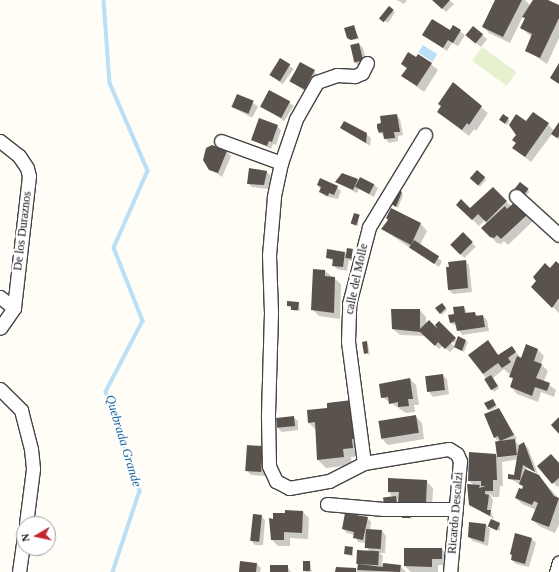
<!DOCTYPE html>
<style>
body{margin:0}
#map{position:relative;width:559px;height:572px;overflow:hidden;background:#fffdf5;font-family:Georgia,serif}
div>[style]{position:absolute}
.pitch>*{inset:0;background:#e6f2cf;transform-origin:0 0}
.water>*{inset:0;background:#b9e0f7;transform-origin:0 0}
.shadow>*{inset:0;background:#0003;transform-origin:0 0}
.stream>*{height:3.5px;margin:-1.75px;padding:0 1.75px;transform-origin:1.75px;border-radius:1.75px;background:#b9e0f7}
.building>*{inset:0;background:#5a524d;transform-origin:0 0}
.roads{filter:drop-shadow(1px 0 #444) drop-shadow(-1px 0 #444) drop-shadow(0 1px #444) drop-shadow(0 -1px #444)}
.minor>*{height:13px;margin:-6.5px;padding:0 6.5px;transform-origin:6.5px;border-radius:6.5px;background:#fff}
span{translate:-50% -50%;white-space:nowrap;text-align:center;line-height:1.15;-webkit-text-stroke:4px #fff;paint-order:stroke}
.street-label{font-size:12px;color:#111}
.water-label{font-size:13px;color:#1768a6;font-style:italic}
.north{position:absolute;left:16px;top:516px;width:40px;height:40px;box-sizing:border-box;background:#fff;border:1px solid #a0a0a0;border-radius:50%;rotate:261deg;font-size:11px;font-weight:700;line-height:16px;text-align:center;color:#111}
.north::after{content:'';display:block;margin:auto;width:14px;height:18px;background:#c4262e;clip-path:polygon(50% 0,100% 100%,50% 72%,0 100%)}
</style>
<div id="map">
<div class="pitch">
<i style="left:482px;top:47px;width:43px;height:17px;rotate:36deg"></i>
</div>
<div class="water">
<i style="left:423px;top:45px;width:17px;height:9px;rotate:33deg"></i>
</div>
<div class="shadow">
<i style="clip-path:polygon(397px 0,407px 0,404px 4px)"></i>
<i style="clip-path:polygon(433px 0,449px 0,454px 4px,446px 12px)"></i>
<i style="clip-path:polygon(496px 0,525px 0,530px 5px,533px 0,545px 0,559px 7px,559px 38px,547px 64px,526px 50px,532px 37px,521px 28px,525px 18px,523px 16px,510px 43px,489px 33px,483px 26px)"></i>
<i style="clip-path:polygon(393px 10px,395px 12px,388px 23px,383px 20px)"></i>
<i style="clip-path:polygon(453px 26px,465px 35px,458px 46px,452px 43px,447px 51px,423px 35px,450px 31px)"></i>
<i style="clip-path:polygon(354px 27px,359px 39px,350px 40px,348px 38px)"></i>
<i style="left:473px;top:28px;width:18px;height:10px;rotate:38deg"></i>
<i style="clip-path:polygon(359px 44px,363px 48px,367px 65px,359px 67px,355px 62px)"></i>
<i style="left:280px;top:59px;width:17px;height:19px;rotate:36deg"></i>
<i style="clip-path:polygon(416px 59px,431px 64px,438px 70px,424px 92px,402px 76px,407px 69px,402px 64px)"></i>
<i style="left:301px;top:63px;width:21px;height:21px;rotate:35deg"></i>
<i style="clip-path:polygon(453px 84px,488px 113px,476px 131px,474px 129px,469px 136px,438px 112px)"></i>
<i style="left:270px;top:91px;width:28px;height:18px;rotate:32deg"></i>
<i style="left:237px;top:95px;width:24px;height:13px;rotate:28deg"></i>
<i style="clip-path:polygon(396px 115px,400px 119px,403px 135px,398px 136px,398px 141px,389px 143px,380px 132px,383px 124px)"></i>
<i style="clip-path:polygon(503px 116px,510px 121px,507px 125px,502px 121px)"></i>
<i style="clip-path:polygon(526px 122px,548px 124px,554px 131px,559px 124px,559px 140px,552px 134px,531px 162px,514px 148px)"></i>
<i style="clip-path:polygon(277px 126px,281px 130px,276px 145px,273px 144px,271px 149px,253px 140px)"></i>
<i style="clip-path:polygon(341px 128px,366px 134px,371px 138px,370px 146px)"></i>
<i style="clip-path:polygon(227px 151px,231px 156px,222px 177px,210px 169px)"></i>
<i style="clip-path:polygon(267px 172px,271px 176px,268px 189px,252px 187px,248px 183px)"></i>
<i style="left:477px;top:172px;width:12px;height:9px;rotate:42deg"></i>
<i style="clip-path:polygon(357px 180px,373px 184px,378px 188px,374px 197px,359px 189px,357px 193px,336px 182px)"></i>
<i style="left:520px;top:183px;width:13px;height:7px;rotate:42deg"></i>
<i style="clip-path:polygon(318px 185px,337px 187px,341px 191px,338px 199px,324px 196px)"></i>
<i style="clip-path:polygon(493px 189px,511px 206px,516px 202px,533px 221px,508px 245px,504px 241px,501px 244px,497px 243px,490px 236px,485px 220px,479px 226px,467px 214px)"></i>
<i style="clip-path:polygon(401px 193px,403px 195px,398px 208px,390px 202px)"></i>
<i style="clip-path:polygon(392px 209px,421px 224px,427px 231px,420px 245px,442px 261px,439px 267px,382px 229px,386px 225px)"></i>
<i style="clip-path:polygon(359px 216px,358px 226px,353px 225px,352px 223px)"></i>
<i style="left:463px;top:234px;width:18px;height:16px;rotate:45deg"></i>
<i style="clip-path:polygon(352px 250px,352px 261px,349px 260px,347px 271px,337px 269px,333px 265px,334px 262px,327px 257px,345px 253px,347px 255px)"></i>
<i style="clip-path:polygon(465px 261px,469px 265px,472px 292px,453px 294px,449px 290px)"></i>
<i style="clip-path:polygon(559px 265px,559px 313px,533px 287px,550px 269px)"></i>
<i style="clip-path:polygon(325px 271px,341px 284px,340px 319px,319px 316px,312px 309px)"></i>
<i style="clip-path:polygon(299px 303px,300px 311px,294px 311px,288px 306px)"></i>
<i style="clip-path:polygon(444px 306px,447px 310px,442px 315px,436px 308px)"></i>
<i style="clip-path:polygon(464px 307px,468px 314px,483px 316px,487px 320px,489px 331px,462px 335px,457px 326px,450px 323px)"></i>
<i style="clip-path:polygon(420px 310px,426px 317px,426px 324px,429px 322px,455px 347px,459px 338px,466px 341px,468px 342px,464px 352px,455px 347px,450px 352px,443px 346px,439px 349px,426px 336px,400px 335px,393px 329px)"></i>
<i style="left:439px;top:323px;width:25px;height:4px;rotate:45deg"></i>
<i style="clip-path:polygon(366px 342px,368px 344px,370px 355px,365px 353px)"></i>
<i style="clip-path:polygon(488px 342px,499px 356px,511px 347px,522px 359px,527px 346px,538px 350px,544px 356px,541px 364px,548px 371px,544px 381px,556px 390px,554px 397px,541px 392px,538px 402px,517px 394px,511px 387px,514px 380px,510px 376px,512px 372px,509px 374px,504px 369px,493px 378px,499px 388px,494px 392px,483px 374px)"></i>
<i style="clip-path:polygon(442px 375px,447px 379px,449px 394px,433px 397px,429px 392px)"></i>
<i style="clip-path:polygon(410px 379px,416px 385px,419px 405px,414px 405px,415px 412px,406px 413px,382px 397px)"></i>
<i style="clip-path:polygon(351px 401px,361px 456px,351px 457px,352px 465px,326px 468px,318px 460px,316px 430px,309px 423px,329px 409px)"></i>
<i style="clip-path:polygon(494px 402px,497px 407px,490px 411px,489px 409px)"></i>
<i style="clip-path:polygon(499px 409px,517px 439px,515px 440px,519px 446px,524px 444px,528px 448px,538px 474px,527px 468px,526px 471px,539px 476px,559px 499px,559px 524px,555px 533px,539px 526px,533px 520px,536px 510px,522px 504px,516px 498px,524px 487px,509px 478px,515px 476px,518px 459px,502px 462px,503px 486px,500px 486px,499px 497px,493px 497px,489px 493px,493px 500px,491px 512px,494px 519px,470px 505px,475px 486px,469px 481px,496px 455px,499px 458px,500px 443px,494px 437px)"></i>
<i style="clip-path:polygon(415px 416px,422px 423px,424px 439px,388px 445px,381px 438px)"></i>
<i style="clip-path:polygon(293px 417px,298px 421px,298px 430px,282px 432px,278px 428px)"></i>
<i style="clip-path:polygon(267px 451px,266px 476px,251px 475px,247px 471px)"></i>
<i style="clip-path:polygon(559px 464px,559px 486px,557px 487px,539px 466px)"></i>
<i style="clip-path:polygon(426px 481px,433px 488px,432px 509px,406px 508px,397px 499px,398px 506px,389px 492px)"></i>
<i style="clip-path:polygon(303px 512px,309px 518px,308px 539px,290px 538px,290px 546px,278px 546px,272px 540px,274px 520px)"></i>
<i style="clip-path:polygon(412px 513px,412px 519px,403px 517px)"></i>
<i style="clip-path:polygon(261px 516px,265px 520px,263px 545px,255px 545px,251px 540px)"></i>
<i style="clip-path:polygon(367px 518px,371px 522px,370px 531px,382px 531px,386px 536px,385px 553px,380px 553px,383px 556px,382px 564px,400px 566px,406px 572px,336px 572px,355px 569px,358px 571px,358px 563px,369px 551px,366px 543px,358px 542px,355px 535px,347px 533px,343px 529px)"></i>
<i style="clip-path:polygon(470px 523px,486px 525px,490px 529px,488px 546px,473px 541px,469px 537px)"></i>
<i style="clip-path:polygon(500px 524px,500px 531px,490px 526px)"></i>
<i style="clip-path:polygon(516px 534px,532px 539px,536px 543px,529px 567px,516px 564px,512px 560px,511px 554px)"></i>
<i style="clip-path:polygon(352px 548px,353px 556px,347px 555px,345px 553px)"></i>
<i style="clip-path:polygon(442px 549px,448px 556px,448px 565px,438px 565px,438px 572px,411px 572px,405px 566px)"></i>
<i style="clip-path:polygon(310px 562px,312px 572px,306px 572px,304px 570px)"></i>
<i style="clip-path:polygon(257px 564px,261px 568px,260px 572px,240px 572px)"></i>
<i style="clip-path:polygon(287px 566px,291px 572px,271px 572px)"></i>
</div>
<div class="stream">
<i style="left:104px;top:0;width:83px;rotate:85.9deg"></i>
<i style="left:110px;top:83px;width:96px;rotate:66.6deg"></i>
<i style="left:148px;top:171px;width:84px;rotate:113.8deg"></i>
<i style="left:114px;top:248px;width:79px;rotate:68.3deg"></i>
<i style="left:143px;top:321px;width:80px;rotate:117.5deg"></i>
<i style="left:106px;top:392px;width:105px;rotate:71deg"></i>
<i style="left:140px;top:491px;width:85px;rotate:108.4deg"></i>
</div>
<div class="building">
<i style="clip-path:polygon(432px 0,450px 0,442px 9px)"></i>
<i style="clip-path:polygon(495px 0,522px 0,503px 37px,482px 27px)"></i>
<i style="clip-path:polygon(533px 0,548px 0,559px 5px,559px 18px,540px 58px,525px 51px,532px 34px,520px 28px,525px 18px,522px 17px)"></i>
<i style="left:389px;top:6px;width:6px;height:16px;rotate:39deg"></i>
<i style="clip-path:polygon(432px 19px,450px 30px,453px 25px,461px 30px,453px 43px,448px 40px,443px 48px,422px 35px)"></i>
<i style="clip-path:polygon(354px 25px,358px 38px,351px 40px,347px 38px,344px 28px)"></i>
<i style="left:473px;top:26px;width:13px;height:12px;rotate:39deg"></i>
<i style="left:359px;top:43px;width:18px;height:9px;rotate:77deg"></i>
<i style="clip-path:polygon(408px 52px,416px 57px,418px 54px,432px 63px,417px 86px,401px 76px,407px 68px,401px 64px)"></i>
<i style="left:280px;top:58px;width:12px;height:20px;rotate:31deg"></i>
<i style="left:300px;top:62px;width:17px;height:22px;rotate:28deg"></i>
<i style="clip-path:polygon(559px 63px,559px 84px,550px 78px)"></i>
<i style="clip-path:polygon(453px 82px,482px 106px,469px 125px,467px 123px,462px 130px,437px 112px,441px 106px,438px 104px)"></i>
<i style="left:269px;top:90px;width:24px;height:19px;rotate:28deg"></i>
<i style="left:237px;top:94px;width:18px;height:14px;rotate:22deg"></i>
<i style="clip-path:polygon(533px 112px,549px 123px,525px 157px,512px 148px,516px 143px,512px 140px,516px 135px,509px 125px,516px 114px,526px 121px)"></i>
<i style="clip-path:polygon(397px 114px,400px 132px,394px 132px,395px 138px,384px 139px,383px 132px,379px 133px,377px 128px,377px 124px,381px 123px,380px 116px)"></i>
<i style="left:503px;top:114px;width:7px;height:7px;rotate:34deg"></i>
<i style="clip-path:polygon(259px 118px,278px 125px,272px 142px,269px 141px,267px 146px,251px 140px)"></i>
<i style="clip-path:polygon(344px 121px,367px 133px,366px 143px,340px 128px)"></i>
<i style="clip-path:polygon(559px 122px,559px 136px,557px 138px,551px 134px)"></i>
<i style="clip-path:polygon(212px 145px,227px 151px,218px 173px,209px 170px,203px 160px,206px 148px)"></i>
<i style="clip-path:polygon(249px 168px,267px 171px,264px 185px,247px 184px)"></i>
<i style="left:477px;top:170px;width:11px;height:11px;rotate:41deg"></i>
<i style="clip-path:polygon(342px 173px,358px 179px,353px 190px,335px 182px)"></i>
<i style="left:360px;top:177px;width:16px;height:11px;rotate:27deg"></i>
<i style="clip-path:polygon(320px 178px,338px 186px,334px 195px,329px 193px,328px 196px,319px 192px,321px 187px,317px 185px)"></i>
<i style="left:520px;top:182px;width:11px;height:9px;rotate:38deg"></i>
<i style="clip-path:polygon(493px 187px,507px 201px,486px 222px,478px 214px,472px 220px,456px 205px,461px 199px,470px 208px)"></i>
<i style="clip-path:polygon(395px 188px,402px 192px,396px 207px,388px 202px)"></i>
<i style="clip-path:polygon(516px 201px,528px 214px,501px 239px,497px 235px,494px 238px,490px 237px,481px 228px,505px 206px,507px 209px)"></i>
<i style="clip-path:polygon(391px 208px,421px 223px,411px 245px,381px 229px,388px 220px,386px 218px)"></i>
<i style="left:354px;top:213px;width:6px;height:11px;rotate:18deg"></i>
<i style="left:463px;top:232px;width:14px;height:18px;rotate:45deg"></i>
<i style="left:414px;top:240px;width:30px;height:9px;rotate:33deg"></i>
<i style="left:347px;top:248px;width:6px;height:10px;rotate:9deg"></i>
<i style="clip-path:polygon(327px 249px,345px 252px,343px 267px,332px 266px,333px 259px,326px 258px)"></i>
<i style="clip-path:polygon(466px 260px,468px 288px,448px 290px,446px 267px,449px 267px,448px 262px)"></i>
<i style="clip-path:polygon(556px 261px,559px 264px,559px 298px,552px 308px,531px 287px,536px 281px,533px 277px,545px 263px,550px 268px)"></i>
<i style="clip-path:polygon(313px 269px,325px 270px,325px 276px,335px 277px,334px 313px,311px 310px)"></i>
<i style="clip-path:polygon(287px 301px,299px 302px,298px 310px,291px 310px,291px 306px,287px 306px)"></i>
<i style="clip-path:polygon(442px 303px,446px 308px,440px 314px,435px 308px)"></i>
<i style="clip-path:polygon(464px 306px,465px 313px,475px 312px,476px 316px,483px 315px,485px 327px,457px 331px,455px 322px,450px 323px,448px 315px,454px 314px,453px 307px)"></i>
<i style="clip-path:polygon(391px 309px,420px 309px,420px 332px,392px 329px)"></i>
<i style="clip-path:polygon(429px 320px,438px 329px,435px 325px,439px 321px,456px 338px,445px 349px,438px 342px,435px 346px,420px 332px,420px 329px)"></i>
<i style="clip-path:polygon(458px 336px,466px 340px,462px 351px,454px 347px)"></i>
<i style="clip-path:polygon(488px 340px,498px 355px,512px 346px,516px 352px,508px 358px,511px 362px,502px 368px,498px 363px,483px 374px,468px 355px)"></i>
<i style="clip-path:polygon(367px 341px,368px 353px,364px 354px,362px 342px)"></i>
<i style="clip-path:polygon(526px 344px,538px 349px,534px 361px,542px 364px,536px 378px,550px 383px,547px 391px,535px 387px,532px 396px,510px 387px,513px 378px,509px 377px,517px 356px,521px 358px)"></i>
<i style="left:443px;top:374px;width:16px;height:18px;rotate:83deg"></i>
<i style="left:491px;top:375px;width:13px;height:8px;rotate:58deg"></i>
<i style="clip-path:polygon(410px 378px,413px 399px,408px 399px,409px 406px,398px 407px,398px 402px,389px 404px,388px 397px,381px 398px,379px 384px)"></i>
<i style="clip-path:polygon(493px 399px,496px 405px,488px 410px,484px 403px)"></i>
<i style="clip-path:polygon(352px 400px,356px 439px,352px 439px,353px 448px,343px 449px,344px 457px,317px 460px,315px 422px,308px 423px,307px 410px,327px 408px,327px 403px)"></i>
<i style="clip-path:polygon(499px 408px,514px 435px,500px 441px,498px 436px,494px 438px,484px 414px)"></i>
<i style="left:416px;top:415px;width:18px;height:38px;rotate:81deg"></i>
<i style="left:294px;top:416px;width:10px;height:18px;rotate:84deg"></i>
<i style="clip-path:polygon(559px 417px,559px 434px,551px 425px)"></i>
<i style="left:515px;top:439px;width:16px;height:20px;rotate:83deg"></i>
<i style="clip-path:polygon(524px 442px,535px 472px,523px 465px,520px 480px,508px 479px,508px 474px,514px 475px,519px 445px)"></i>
<i style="left:247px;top:445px;width:16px;height:26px;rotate:4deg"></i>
<i style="clip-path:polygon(469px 452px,496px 454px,497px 480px,493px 480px,493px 491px,485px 491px,485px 494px,489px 495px,487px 510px,491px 510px,490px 516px,469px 505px,467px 484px,480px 485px,479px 488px,486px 486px,481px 486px,481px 481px,468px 481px)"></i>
<i style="clip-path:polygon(551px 454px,559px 463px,559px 478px,552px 484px,537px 466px)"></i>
<i style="clip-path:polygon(525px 469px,539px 475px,554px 496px,559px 498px,549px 527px,531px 520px,538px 503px,534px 501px,532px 505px,515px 498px,519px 488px,522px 489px,523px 486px,519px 484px)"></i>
<i style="clip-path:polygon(388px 478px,427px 480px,426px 503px,398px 502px,399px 492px,388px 492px)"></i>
<i style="left:396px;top:496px;width:8px;height:13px;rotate:83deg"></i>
<i style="clip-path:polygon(285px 510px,303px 511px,302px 533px,284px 532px,284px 540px,271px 540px,269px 518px,273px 519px,273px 513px,285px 513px)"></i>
<i style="left:402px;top:511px;width:8px;height:7px"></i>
<i style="clip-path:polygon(345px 513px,368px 517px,363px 540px,353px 538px,354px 532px,342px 529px)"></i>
<i style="left:253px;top:514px;width:9px;height:27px;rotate:6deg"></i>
<i style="left:491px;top:519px;width:10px;height:8px;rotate:24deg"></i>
<i style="clip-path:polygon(469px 522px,486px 524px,484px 542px,468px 537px)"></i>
<i style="left:366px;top:529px;width:16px;height:19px;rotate:4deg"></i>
<i style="clip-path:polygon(515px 533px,532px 538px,525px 564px,511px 560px,512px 555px,510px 554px)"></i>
<i style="left:345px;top:546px;width:8px;height:8px;rotate:7deg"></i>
<i style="clip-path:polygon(404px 548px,442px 548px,442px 559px,432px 559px,432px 567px,404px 566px)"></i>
<i style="left:357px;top:550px;width:22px;height:14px;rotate:3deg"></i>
<i style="clip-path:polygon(240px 561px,257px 563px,256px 572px,239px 572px)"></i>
<i style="left:303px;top:561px;width:7px;height:10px"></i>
<i style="clip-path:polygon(383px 563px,401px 565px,400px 572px,357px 570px,358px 564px,383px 567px)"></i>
<i style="left:270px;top:565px;width:18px;height:7px"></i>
<i style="clip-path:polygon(336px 567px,356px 568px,356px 572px,335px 572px)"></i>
</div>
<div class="roads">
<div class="minor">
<i style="left:367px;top:63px;width:11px;rotate:117deg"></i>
<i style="left:362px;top:73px;width:8px;rotate:157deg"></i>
<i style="left:355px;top:76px;width:18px;rotate:-177deg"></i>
<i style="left:337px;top:75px;width:21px;rotate:161deg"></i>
<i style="left:317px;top:82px;width:43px;rotate:119.6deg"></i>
<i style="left:296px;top:119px;width:46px;rotate:108.8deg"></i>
<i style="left:281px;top:163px;width:35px;rotate:102deg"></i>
<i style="left:274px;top:197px;width:58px;rotate:94.9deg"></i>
<i style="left:269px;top:255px;width:58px;rotate:88deg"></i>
<i style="left:271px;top:313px;width:104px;rotate:91.7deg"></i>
<i style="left:268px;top:417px;width:49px;rotate:88.8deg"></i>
<i style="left:269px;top:466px;width:17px;rotate:65deg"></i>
<i style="left:276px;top:481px;width:15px;rotate:28deg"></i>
<i style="left:289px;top:488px;width:41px;rotate:-9.9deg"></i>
<i style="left:329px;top:481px;width:39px;rotate:-27deg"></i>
<i style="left:364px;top:463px;width:86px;rotate:-9.4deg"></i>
<i style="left:449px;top:449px;width:9px;rotate:32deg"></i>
<i style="left:457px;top:454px;width:8px;rotate:67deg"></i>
<i style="left:460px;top:461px;width:111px;rotate:95.1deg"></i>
<i style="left:0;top:141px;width:24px;rotate:38deg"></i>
<i style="left:19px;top:156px;width:14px;rotate:56deg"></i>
<i style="left:27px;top:168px;width:8px;rotate:76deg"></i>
<i style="left:29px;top:176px;width:133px;rotate:96.5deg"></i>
<i style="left:14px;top:308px;width:24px;rotate:125deg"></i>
<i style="left:221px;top:141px;width:64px;rotate:20.1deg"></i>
<i style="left:516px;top:196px;width:58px;rotate:42.2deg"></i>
<i style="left:0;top:297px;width:18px;rotate:38deg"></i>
<i style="left:0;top:389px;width:30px;rotate:45deg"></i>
<i style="left:21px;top:410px;width:40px;rotate:75.6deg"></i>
<i style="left:31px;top:449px;width:20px;rotate:84deg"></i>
<i style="left:33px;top:469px;width:55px;rotate:97.3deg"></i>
<i style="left:364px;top:463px;width:123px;rotate:-97.5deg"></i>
<i style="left:348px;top:341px;width:37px;rotate:-88deg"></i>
<i style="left:349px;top:304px;width:80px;rotate:-75.4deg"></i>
<i style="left:369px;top:227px;width:108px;rotate:-58.7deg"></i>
<i style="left:327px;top:504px;width:57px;rotate:5deg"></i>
<i style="left:384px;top:509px;width:72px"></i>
<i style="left:19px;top:572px;width:36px;rotate:-82deg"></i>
<i style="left:556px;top:572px;width:10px;rotate:-73deg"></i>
</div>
</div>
<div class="street-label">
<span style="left:23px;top:231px;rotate:-83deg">De los Duraznos</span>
<span style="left:357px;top:279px;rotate:-78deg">calle del Molle</span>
<span style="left:456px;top:513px;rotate:-85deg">Ricardo Descalzi</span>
</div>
<div class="water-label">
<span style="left:123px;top:441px;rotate:73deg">Quebrada Grande</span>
</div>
<div class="north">N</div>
</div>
